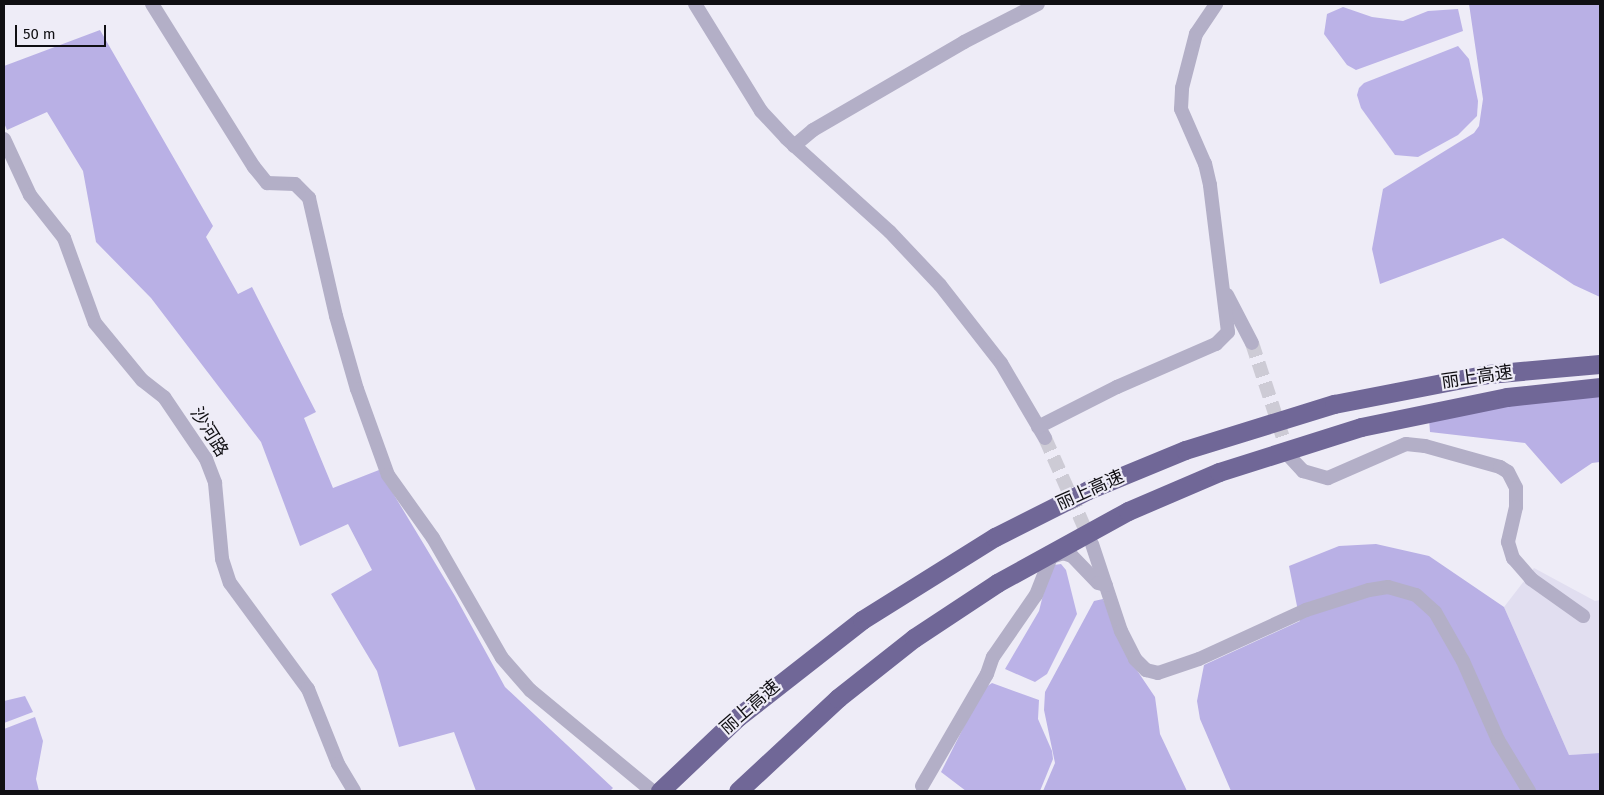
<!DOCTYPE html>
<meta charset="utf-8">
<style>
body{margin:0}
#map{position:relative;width:1604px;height:795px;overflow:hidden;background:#eeecf7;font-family:"Fira Sans","Noto Sans SC",sans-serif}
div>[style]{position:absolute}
.built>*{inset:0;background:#e1def0}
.forest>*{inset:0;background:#b9b0e5}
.water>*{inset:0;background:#bbb2e7}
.minor-tunnel>*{height:14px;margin-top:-7px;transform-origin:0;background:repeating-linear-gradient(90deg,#cdcbd5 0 14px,transparent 0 21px)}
.minor>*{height:14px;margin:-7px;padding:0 7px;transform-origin:7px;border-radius:7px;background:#b3afc7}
.highway>*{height:19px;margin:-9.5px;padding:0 9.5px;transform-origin:9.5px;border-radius:9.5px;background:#706797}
span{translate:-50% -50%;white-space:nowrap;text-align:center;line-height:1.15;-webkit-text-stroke:4.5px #eeecf7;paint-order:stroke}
.street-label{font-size:18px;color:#100f13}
.frame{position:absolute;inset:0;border:5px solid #100f13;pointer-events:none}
.scale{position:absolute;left:15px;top:25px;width:91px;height:22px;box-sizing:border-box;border:2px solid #100f13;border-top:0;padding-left:6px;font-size:15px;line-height:18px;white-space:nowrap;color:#100f13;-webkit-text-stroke:4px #eeecf7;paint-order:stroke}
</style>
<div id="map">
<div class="built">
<i style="clip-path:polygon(1534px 568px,1595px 601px,1600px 600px,1600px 753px,1569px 755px,1504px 607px)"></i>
</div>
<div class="forest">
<i style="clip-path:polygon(1469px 4px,1600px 4px,1600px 297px,1574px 285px,1503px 238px,1380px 284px,1372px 249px,1383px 189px,1474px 133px,1479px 126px,1483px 99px)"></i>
<i style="clip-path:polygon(100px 30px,213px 226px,206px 237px,238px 294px,252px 287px,316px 412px,304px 418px,333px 488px,379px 470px,455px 596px,505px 687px,613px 788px,610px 791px,476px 791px,454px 732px,399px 747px,377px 671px,331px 594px,372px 570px,348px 524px,300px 546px,261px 442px,151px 298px,96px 242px,83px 171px,47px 112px,7px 130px,4px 123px,4px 66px)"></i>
<i style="clip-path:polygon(1600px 392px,1600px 462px,1592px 463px,1561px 484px,1525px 443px,1430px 432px,1429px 419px,1489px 404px)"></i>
<i style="clip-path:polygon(1376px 544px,1429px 556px,1504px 607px,1569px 755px,1600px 753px,1600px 791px,1231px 791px,1200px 719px,1197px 701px,1204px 665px,1300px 621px,1289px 566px,1339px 546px)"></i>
<i style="clip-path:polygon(1103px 599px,1128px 657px,1155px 697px,1160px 734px,1187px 791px,1043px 791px,1055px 763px,1044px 710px,1045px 692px,1094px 601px)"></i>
</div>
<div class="water">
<i style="clip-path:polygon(1343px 7px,1372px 17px,1403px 21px,1428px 11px,1458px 9px,1463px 31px,1356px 70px,1347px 65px,1324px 34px,1327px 14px)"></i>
<i style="clip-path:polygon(1458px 46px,1469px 59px,1478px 101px,1477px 116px,1458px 135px,1418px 157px,1395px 155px,1361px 108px,1357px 95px,1359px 88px,1364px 83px)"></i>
<i style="clip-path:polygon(1061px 564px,1066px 570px,1077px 614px,1047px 674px,1035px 682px,1005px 669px,1039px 611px,1049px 571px,1054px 565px)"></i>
<i style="clip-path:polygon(992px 683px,1039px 700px,1038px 719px,1052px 751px,1053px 759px,1040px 791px,966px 791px,941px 772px,983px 689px)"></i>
<i style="clip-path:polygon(25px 696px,33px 712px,4px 723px,4px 701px)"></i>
<i style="clip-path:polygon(35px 717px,43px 741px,36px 779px,39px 791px,4px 791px,4px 729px)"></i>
</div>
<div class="minor-tunnel">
<i style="left:1252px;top:343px;width:119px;rotate:71.9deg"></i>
<i style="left:1045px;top:438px;width:111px;rotate:66.2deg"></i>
</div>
<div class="minor">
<i style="left:152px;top:4px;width:192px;rotate:58deg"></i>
<i style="left:254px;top:167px;width:21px;rotate:51deg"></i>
<i style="left:267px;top:183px;width:28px;rotate:2deg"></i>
<i style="left:295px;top:184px;width:20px;rotate:45deg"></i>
<i style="left:309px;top:198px;width:121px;rotate:77.1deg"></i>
<i style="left:336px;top:316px;width:76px;rotate:74deg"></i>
<i style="left:357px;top:389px;width:91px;rotate:70.2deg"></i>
<i style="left:388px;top:475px;width:77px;rotate:54.5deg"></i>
<i style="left:433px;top:538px;width:138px;rotate:60.1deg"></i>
<i style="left:502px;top:658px;width:43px;rotate:48.8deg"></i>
<i style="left:530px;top:690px;width:158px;rotate:39.6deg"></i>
<i style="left:695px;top:4px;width:126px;rotate:58.3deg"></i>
<i style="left:761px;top:111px;width:37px;rotate:47deg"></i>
<i style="left:786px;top:138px;width:140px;rotate:42.1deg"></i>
<i style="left:890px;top:232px;width:73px;rotate:46.7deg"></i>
<i style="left:940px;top:285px;width:99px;rotate:52deg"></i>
<i style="left:1001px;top:363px;width:87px;rotate:59.6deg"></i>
<i style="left:4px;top:139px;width:62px;rotate:65.1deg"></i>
<i style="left:30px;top:195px;width:55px;rotate:51.7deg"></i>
<i style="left:64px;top:238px;width:90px;rotate:70deg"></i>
<i style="left:95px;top:323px;width:74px;rotate:50.5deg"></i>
<i style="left:142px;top:380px;width:28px;rotate:38deg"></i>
<i style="left:164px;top:397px;width:75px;rotate:55.9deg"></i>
<i style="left:206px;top:459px;width:26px;rotate:69deg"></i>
<i style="left:215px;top:483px;width:76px;rotate:84.7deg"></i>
<i style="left:222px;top:559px;width:25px;rotate:72deg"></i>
<i style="left:230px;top:583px;width:132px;rotate:53.7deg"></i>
<i style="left:308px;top:689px;width:81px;rotate:68.2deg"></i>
<i style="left:338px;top:764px;width:31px;rotate:59deg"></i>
<i style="left:794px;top:146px;width:25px;rotate:-40deg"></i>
<i style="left:813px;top:130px;width:175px;rotate:-30.2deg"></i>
<i style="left:964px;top:42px;width:83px;rotate:-27.2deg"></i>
<i style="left:1227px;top:295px;width:54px;rotate:62.5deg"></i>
<i style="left:1038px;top:427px;width:89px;rotate:-26.9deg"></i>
<i style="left:1117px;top:387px;width:108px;rotate:-23.5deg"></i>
<i style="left:1216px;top:344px;width:17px;rotate:-45deg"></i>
<i style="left:1228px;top:332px;width:148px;rotate:-97deg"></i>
<i style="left:1210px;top:185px;width:22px;rotate:-103deg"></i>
<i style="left:1205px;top:164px;width:60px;rotate:-113.6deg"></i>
<i style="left:1181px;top:109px;width:21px;rotate:-87deg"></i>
<i style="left:1182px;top:88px;width:56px;rotate:-75.5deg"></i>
<i style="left:1196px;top:34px;width:36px;rotate:-56deg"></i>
<i style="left:1289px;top:456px;width:21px;rotate:47deg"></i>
<i style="left:1303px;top:471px;width:26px;rotate:16deg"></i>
<i style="left:1328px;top:478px;width:85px;rotate:-23.6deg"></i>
<i style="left:1406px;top:444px;width:19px;rotate:6deg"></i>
<i style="left:1425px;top:446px;width:78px;rotate:15.6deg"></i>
<i style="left:1500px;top:467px;width:9px;rotate:32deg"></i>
<i style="left:1508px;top:472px;width:18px;rotate:63deg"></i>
<i style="left:1516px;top:488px;width:19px;rotate:90deg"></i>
<i style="left:1516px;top:507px;width:36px;rotate:103deg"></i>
<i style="left:1508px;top:542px;width:17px;rotate:73deg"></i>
<i style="left:1513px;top:558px;width:28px;rotate:49deg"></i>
<i style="left:1531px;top:579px;width:64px;rotate:35.4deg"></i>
<i style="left:1092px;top:544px;width:92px;rotate:71.6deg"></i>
<i style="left:1121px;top:631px;width:31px;rotate:63deg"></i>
<i style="left:1135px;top:659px;width:16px;rotate:45deg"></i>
<i style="left:1146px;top:670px;width:12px;rotate:14deg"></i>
<i style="left:1158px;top:673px;width:43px;rotate:-18.9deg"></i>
<i style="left:1199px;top:659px;width:118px;rotate:-24.6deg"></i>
<i style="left:1306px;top:610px;width:66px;rotate:-17.6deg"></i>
<i style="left:1369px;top:590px;width:19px;rotate:-9deg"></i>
<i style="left:1388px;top:587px;width:29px;rotate:16deg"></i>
<i style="left:1416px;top:595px;width:25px;rotate:42deg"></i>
<i style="left:1435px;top:612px;width:56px;rotate:60.3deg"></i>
<i style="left:1463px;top:661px;width:86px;rotate:66.1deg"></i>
<i style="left:1498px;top:740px;width:60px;rotate:58.7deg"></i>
<i style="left:922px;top:786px;width:129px;rotate:-59.9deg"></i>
<i style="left:987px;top:674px;width:18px;rotate:-71deg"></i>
<i style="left:993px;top:657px;width:75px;rotate:-55.3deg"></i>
<i style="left:1036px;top:595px;width:41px;rotate:-68.5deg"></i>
<i style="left:1051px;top:557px;width:13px;rotate:-18deg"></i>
<i style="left:1063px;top:553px;width:9px;rotate:18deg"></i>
<i style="left:1072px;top:556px;width:37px;rotate:46deg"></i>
<i style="left:1098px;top:583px;width:8px;rotate:14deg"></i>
</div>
<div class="highway">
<i style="left:660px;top:791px;width:108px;rotate:-43.5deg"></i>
<i style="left:738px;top:717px;width:157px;rotate:-38deg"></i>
<i style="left:862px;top:620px;width:157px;rotate:-32deg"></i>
<i style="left:995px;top:537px;width:104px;rotate:-26.8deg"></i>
<i style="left:1088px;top:490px;width:105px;rotate:-22.4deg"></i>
<i style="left:1185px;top:450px;width:156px;rotate:-17.2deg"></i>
<i style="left:1334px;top:404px;width:157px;rotate:-11deg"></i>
<i style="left:1488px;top:374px;width:112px;rotate:-5.1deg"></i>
<i style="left:738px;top:791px;width:137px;rotate:-42.9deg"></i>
<i style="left:838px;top:698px;width:97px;rotate:-38.3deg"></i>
<i style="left:914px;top:638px;width:100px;rotate:-33.5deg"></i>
<i style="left:997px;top:583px;width:149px;rotate:-28.8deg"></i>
<i style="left:1128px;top:511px;width:99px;rotate:-23.2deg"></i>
<i style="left:1219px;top:472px;width:149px;rotate:-17.6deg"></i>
<i style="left:1361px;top:427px;width:149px;rotate:-11.6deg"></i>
<i style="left:1507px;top:397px;width:94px;rotate:-6.1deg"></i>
</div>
<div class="street-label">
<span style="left:1477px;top:377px;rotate:-8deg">丽上高速</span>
<span style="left:209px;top:432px;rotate:58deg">沙河路</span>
<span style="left:1090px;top:490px;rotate:-24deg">丽上高速</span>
<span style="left:750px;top:707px;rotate:-41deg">丽上高速</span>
</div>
<div class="frame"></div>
<div class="scale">50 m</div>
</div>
